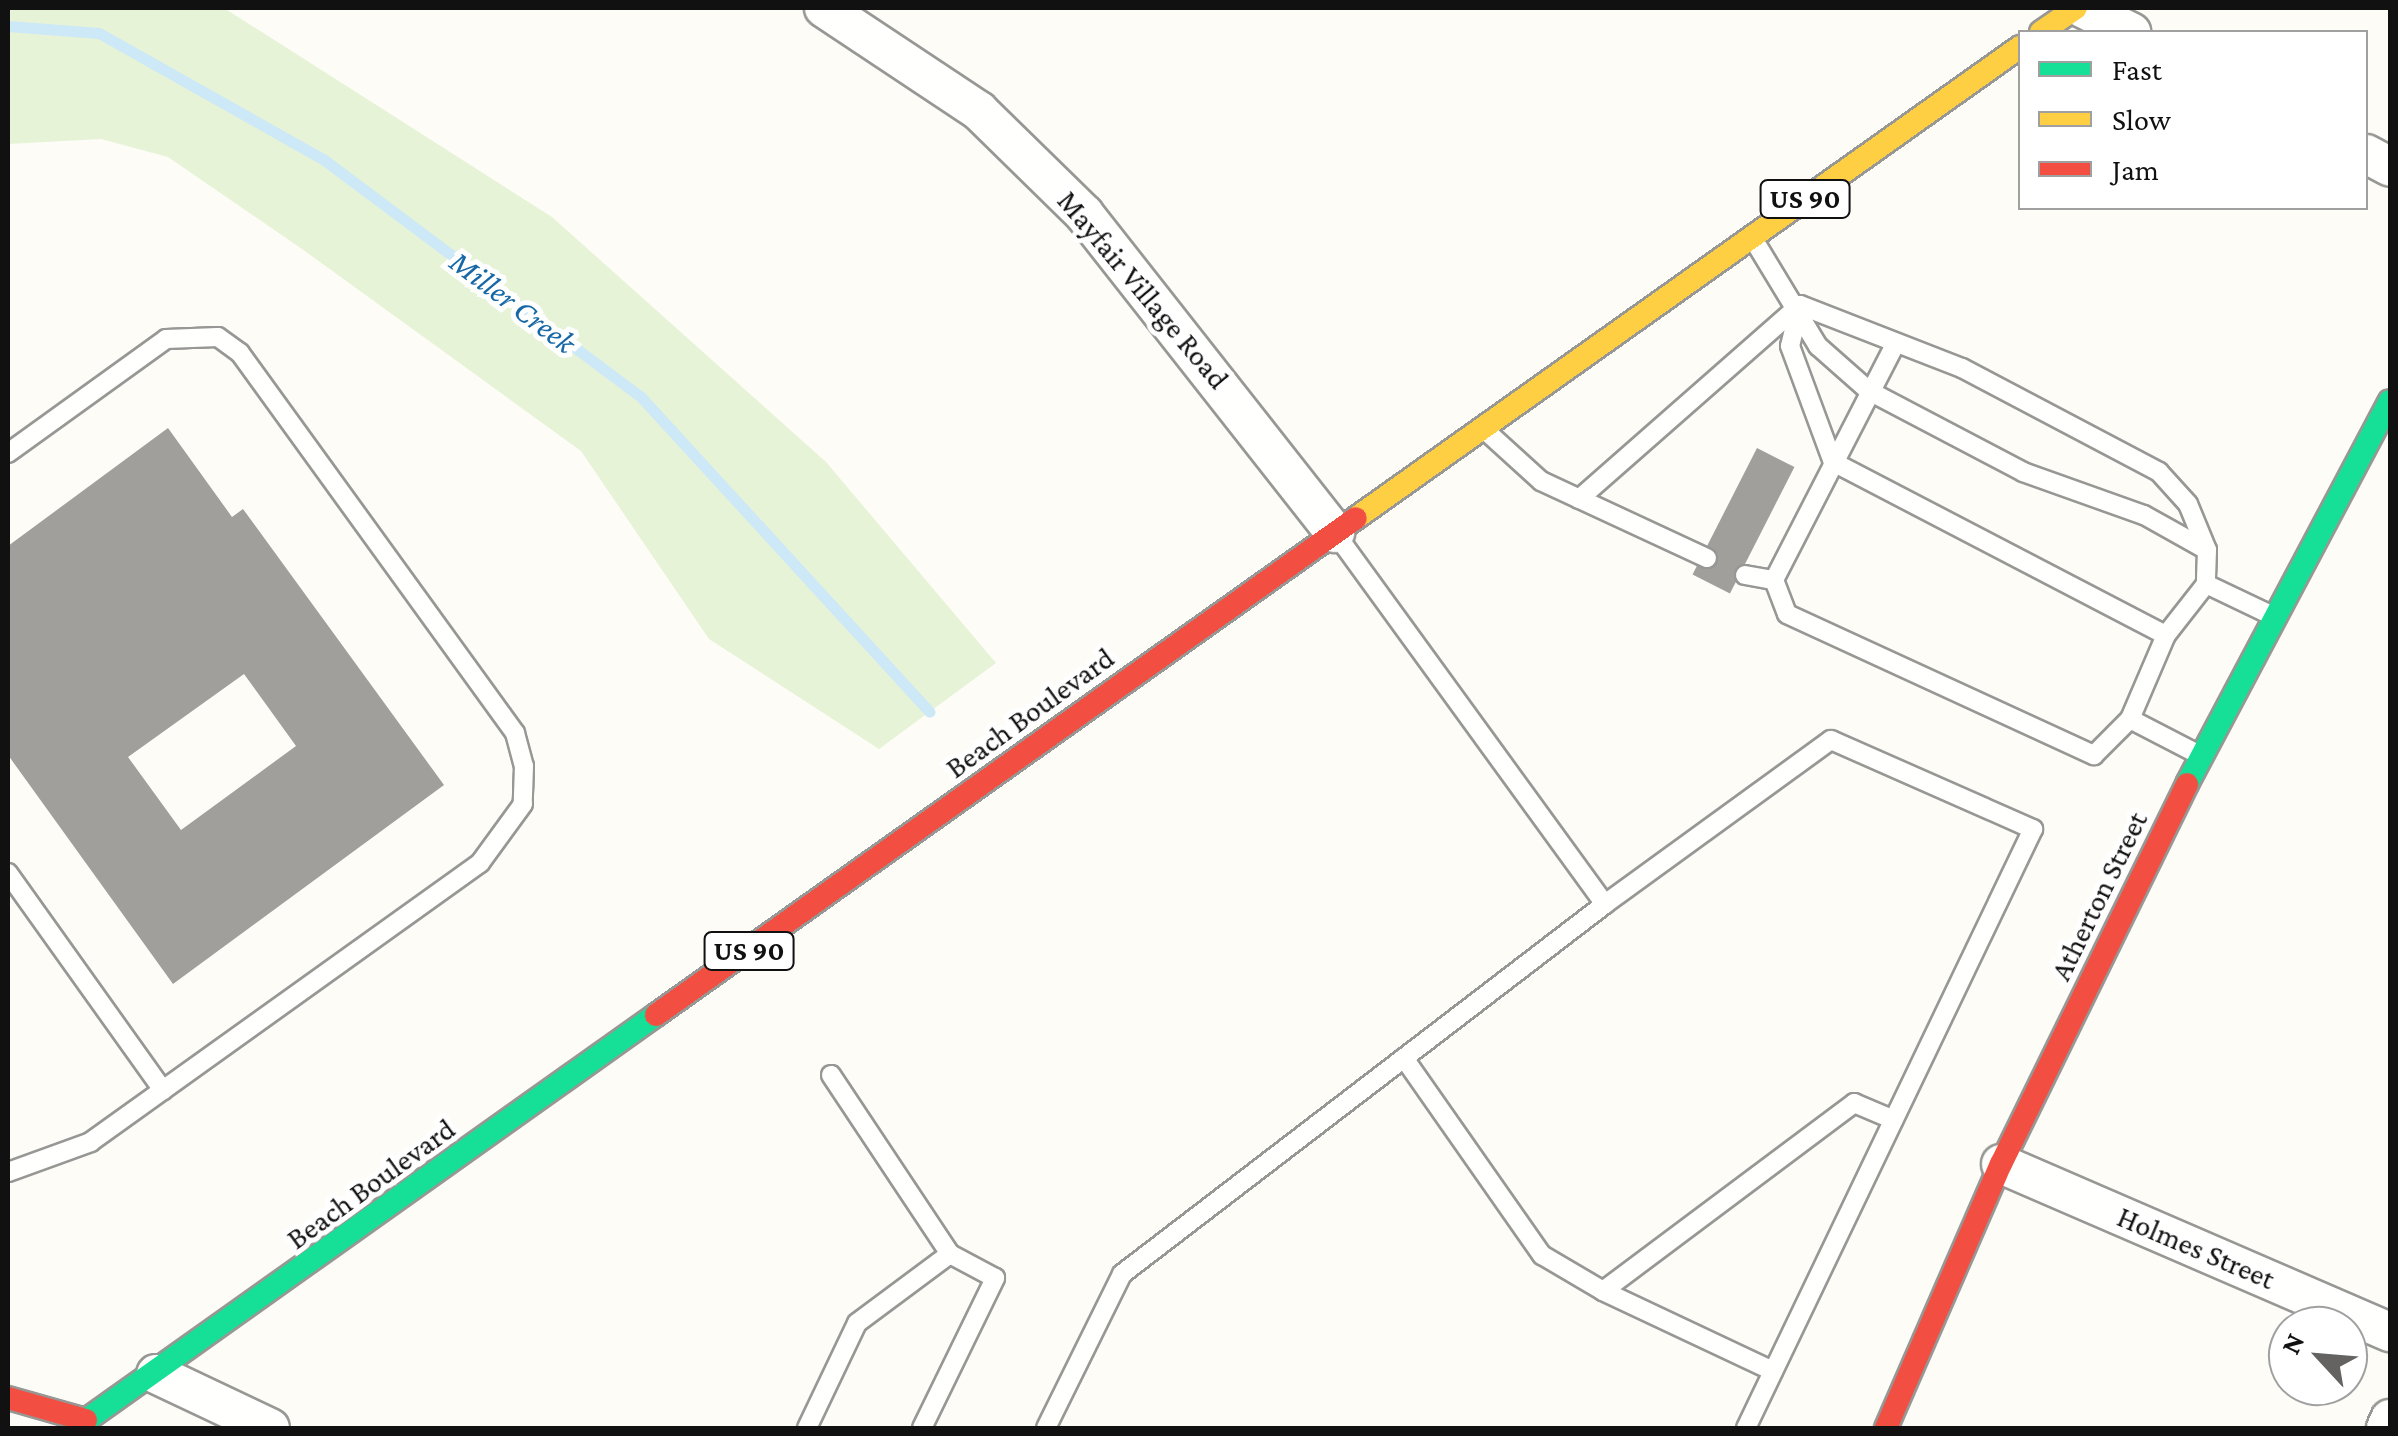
<!DOCTYPE html>
<style>
body{margin:0}
#map{position:relative;width:2398px;height:1436px;overflow:hidden;background:#fdfcf7;font-family:"Crimson Pro",serif}
div>[style]{position:absolute}
.green>*{inset:0;background:#e7f3d7}
.stream>*{height:11px;margin:-5.5px;padding:0 5.5px;transform-origin:5.5px;border-radius:5.5px;background:#cde8f7}
.building>*{inset:0;background:#a19f9c;transform-origin:0 0}
.roads{filter:drop-shadow(2px 0 #979795) drop-shadow(-2px 0 #979795) drop-shadow(0 2px #979795) drop-shadow(0 -2px #979795)}
.lane>*{height:18px;margin:-9px;padding:0 9px;transform-origin:9px;border-radius:9px;background:#fffffe}
.street>*{height:38px;margin:-19px;padding:0 19px;transform-origin:19px;border-radius:19px;background:#fffffe}
.fast>*{height:22px;margin:-11px;padding:0 11px;transform-origin:11px;border-radius:11px;background:#16e098}
.slow>*{height:22px;margin:-11px;padding:0 11px;transform-origin:11px;border-radius:11px;background:#ffcf43}
.jam>*{height:22px;margin:-11px;padding:0 11px;transform-origin:11px;border-radius:11px;background:#f24e42}
span{translate:-50% -50%;white-space:nowrap;text-align:center;line-height:1.15;-webkit-text-stroke:10px #fff;paint-order:stroke}
.shield-label span{padding:2px 8px;background:#fff;border:2px solid;border-radius:8px;-webkit-text-stroke-width:0}
.shield-label{font-size:28px;color:#111;font-weight:700}
.street-label{font-size:30px;color:#111}
.water-label{font-size:32px;color:#1768a6;font-style:italic}
.frame{position:absolute;inset:0;border:10px solid #111;pointer-events:none}
.legend{position:absolute;left:2018px;top:30px;width:350px;height:180px;box-sizing:border-box;background:#fff;border:2px solid #a0a0a0;margin:0;padding:12px 18px;list-style:none;font-size:30px;color:#111}
.legend li{display:flex;align-items:center;gap:20px;height:50px}
.legend b{width:50px;border:2px solid #a0a0a0}
.north{position:absolute;left:2268px;top:1306px;width:100px;height:100px;box-sizing:border-box;background:#fff;border:2px solid #a0a0a0;border-radius:50%;rotate:296deg;font-size:28px;font-weight:700;line-height:40px;text-align:center;color:#111}
.north::after{content:'';display:block;margin:auto;width:35px;height:45px;background:#646362;clip-path:polygon(50% 0,100% 100%,50% 72%,0 100%)}
</style>
<div id="map">
<div class="green">
<i style="clip-path:polygon(8px 8px,224px 8px,552px 217px,826px 462px,996px 663px,879px 749px,709px 639px,581px 451px,302px 249px,168px 157px,101px 139px,8px 144px)"></i>
</div>
<div class="stream">
<i style="left:8px;top:26px;width:91px;rotate:4.4deg"></i>
<i style="left:99px;top:33px;width:257px;rotate:29.4deg"></i>
<i style="left:323px;top:159px;width:397px;rotate:36.8deg"></i>
<i style="left:641px;top:397px;width:427px;rotate:47.5deg"></i>
</div>
<div class="building">
<i style="clip-path:polygon(evenodd,168px 428px,232px 517px,243px 509px,444px 785px,173px 984px,8px 755px,8px 546px,168px 428px,244px 674px,296px 746px,181px 830px,128px 757px,244px 674px)"></i>
<i style="left:1757px;top:448px;width:42px;height:142px;rotate:27deg"></i>
</div>
<div class="roads">
<div class="lane">
<i style="left:1755px;top:242px;width:122px;rotate:58.8deg"></i>
<i style="left:1818px;top:346px;width:68px;rotate:41.4deg"></i>
<i style="left:1869px;top:391px;width:174px;rotate:27.7deg"></i>
<i style="left:2023px;top:472px;width:128px;rotate:19.6deg"></i>
<i style="left:2144px;top:515px;width:72px;rotate:29.1deg"></i>
<i style="left:1800px;top:305px;width:174px;rotate:21.3deg"></i>
<i style="left:1962px;top:368px;width:223px;rotate:27.8deg"></i>
<i style="left:2159px;top:472px;width:43px;rotate:47.8deg"></i>
<i style="left:2188px;top:504px;width:50px;rotate:67.6deg"></i>
<i style="left:2207px;top:550px;width:34px;rotate:92deg"></i>
<i style="left:2206px;top:584px;width:65px;rotate:128.1deg"></i>
<i style="left:2166px;top:635px;width:91px;rotate:113.2deg"></i>
<i style="left:2130px;top:719px;width:74px;rotate:27.3deg"></i>
<i style="left:1800px;top:305px;width:42px;rotate:103.7deg"></i>
<i style="left:1790px;top:346px;width:124px;rotate:69.7deg"></i>
<i style="left:1833px;top:462px;width:375px;rotate:27.5deg"></i>
<i style="left:1487px;top:432px;width:73px;rotate:42.2deg"></i>
<i style="left:1541px;top:481px;width:183px;rotate:24.9deg"></i>
<i style="left:8px;top:453px;width:195px;rotate:-35.8deg"></i>
<i style="left:166px;top:339px;width:52px;rotate:-2.2deg"></i>
<i style="left:218px;top:337px;width:27px;rotate:36deg"></i>
<i style="left:240px;top:353px;width:469px;rotate:54.1deg"></i>
<i style="left:515px;top:733px;width:34px;rotate:75deg"></i>
<i style="left:524px;top:766px;width:38px;rotate:92deg"></i>
<i style="left:523px;top:804px;width:73px;rotate:126.1deg"></i>
<i style="left:480px;top:863px;width:479px;rotate:144.4deg"></i>
<i style="left:91px;top:1142px;width:88px;rotate:160.1deg"></i>
<i style="left:1579px;top:499px;width:294px;rotate:-41.3deg"></i>
<i style="left:1338px;top:537px;width:454px;rotate:54deg"></i>
<i style="left:1605px;top:904px;width:279px;rotate:-36deg"></i>
<i style="left:1831px;top:740px;width:221px;rotate:23.8deg"></i>
<i style="left:2033px;top:829px;width:664px;rotate:115.6deg"></i>
<i style="left:1745px;top:575px;width:29px;rotate:10deg"></i>
<i style="left:1774px;top:580px;width:261px;rotate:-62.8deg"></i>
<i style="left:1774px;top:580px;width:36px;rotate:69deg"></i>
<i style="left:1787px;top:614px;width:338px;rotate:24.7deg"></i>
<i style="left:2094px;top:755px;width:51px;rotate:-45deg"></i>
<i style="left:2206px;top:584px;width:74px;rotate:25.5deg"></i>
<i style="left:8px;top:873px;width:267px;rotate:54.5deg"></i>
<i style="left:1404px;top:1058px;width:241px;rotate:55deg"></i>
<i style="left:1542px;top:1255px;width:71px;rotate:30.5deg"></i>
<i style="left:1603px;top:1291px;width:314px;rotate:-36.8deg"></i>
<i style="left:1854px;top:1103px;width:43px;rotate:23deg"></i>
<i style="left:1603px;top:1291px;width:188px;rotate:25.2deg"></i>
<i style="left:807px;top:1428px;width:116px;rotate:-64.5deg"></i>
<i style="left:857px;top:1323px;width:116px;rotate:-36.6deg"></i>
<i style="left:950px;top:1254px;width:215px;rotate:-123.6deg"></i>
<i style="left:922px;top:1428px;width:167px;rotate:-64deg"></i>
<i style="left:995px;top:1278px;width:51px;rotate:-151.9deg"></i>
<i style="left:1046px;top:1428px;width:172px;rotate:-63.7deg"></i>
<i style="left:1122px;top:1274px;width:608px;rotate:-37.45deg"></i>
</div>
<div class="street">
<i style="left:824px;top:8px;width:186px;rotate:33.6deg"></i>
<i style="left:979px;top:111px;width:147px;rotate:44.4deg"></i>
<i style="left:1084px;top:214px;width:406px;rotate:51.8deg"></i>
<i style="left:2082px;top:8px;width:55px;rotate:26.1deg"></i>
<i style="left:2366px;top:154px;width:27px;rotate:28deg"></i>
<i style="left:2001px;top:1164px;width:424px;rotate:23.4deg"></i>
<i style="left:156px;top:1374px;width:126px;rotate:25.3deg"></i>
<i style="left:2386px;top:1428px;width:10px;rotate:-66deg"></i>
</div>
<div class="fast">
<i style="left:2187px;top:784px;width:433px;rotate:-62.1deg"></i>
<i style="left:75px;top:1428px;width:713px;rotate:-35.41deg"></i>
</div>
<div class="slow">
<i style="left:2041px;top:32px;width:42px;rotate:-34.4deg"></i>
<i style="left:1356px;top:518px;width:814px;rotate:-35.35deg"></i>
</div>
<div class="jam">
<i style="left:656px;top:1015px;width:858px;rotate:-35.37deg"></i>
<i style="left:8px;top:1398px;width:81px;rotate:15.8deg"></i>
<i style="left:1886px;top:1428px;width:288px;rotate:-66.5deg"></i>
<i style="left:2001px;top:1164px;width:423px;rotate:-63.9deg"></i>
</div>
</div>
<div class="shield-label">
<span style="left:1805px;top:199px">US 90</span>
<span style="left:749px;top:951px">US 90</span>
</div>
<div class="street-label">
<span style="left:1143px;top:290px;rotate:50deg">Mayfair Village Road</span>
<span style="left:1030px;top:713px;rotate:-36deg">Beach Boulevard</span>
<span style="left:2099px;top:896px;rotate:-64deg">Atherton Street</span>
<span style="left:371px;top:1184px;rotate:-36deg">Beach Boulevard</span>
<span style="left:2196px;top:1248px;rotate:23deg">Holmes Street</span>
</div>
<div class="water-label">
<span style="left:513px;top:302px;rotate:37deg">Miller Creek</span>
</div>
<div class="frame"></div>
<ul class="legend">
<li><b style="height:12px;background:#16e098"></b>Fast</li>
<li><b style="height:12px;background:#ffcf43"></b>Slow</li>
<li><b style="height:12px;background:#f24e42"></b>Jam</li>
</ul>
<div class="north">N</div>
</div>
